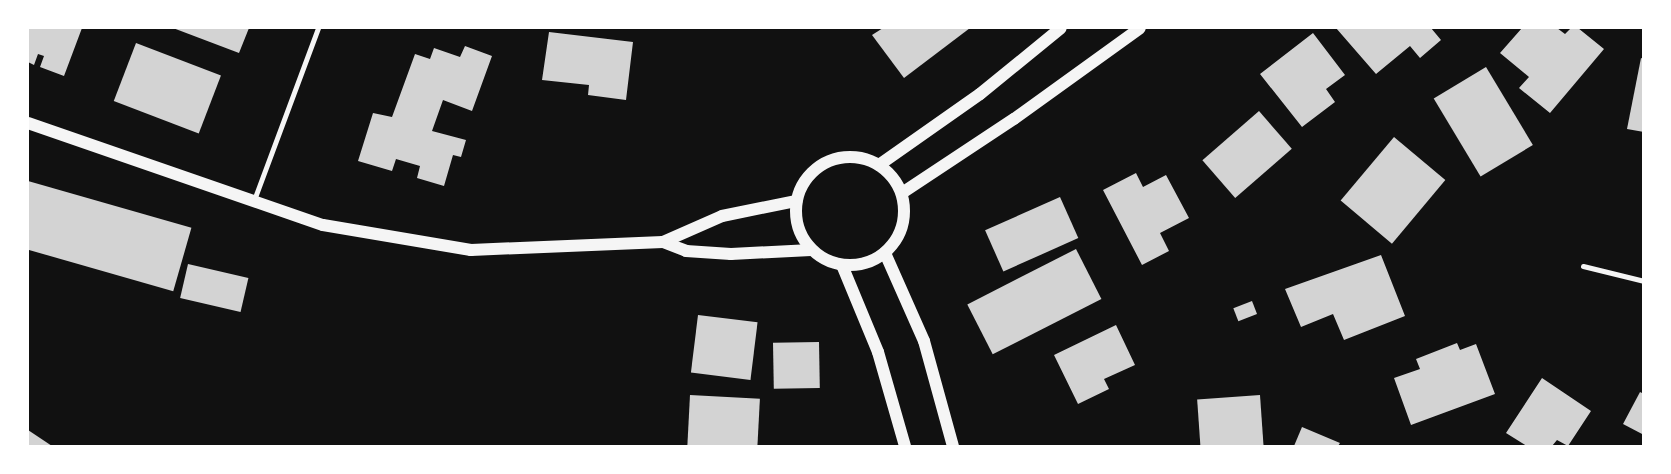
<!DOCTYPE html>
<style>
body{margin:0}
#map{position:relative;width:1671px;height:474px;overflow:hidden;background:#111;font-family:"Work Sans",sans-serif}
div>[style]{position:absolute}
.building>*{inset:0;background:#d3d3d3;transform-origin:0 0}
.minor>*{height:5px;margin:-2.5px;padding:0 2.5px;transform-origin:2.5px;border-radius:2.5px;background:#f5f5f5}
.primary>*{height:12px;margin:-6px;padding:0 6px;transform-origin:6px;border-radius:6px;background:#f5f5f5}
.primary>.ring{margin:-6px;padding:0;box-sizing:content-box;background:none;border:12px solid #f5f5f5;border-radius:50%}
span{translate:-50% -50%;white-space:nowrap;text-align:center;line-height:1.15;-webkit-text-stroke:4px #fff;paint-order:stroke}
.frame{position:absolute;inset:0;border:29px solid #fff;pointer-events:none}
</style>
<div id="map">
<div class="building">
<i style="clip-path:polygon(28px 28px,82px 28px,64px 76px,40px 67px,44px 56px,38px 54px,34px 65px,28px 62px)"></i>
<i style="clip-path:polygon(173px 28px,249px 28px,239px 53px)"></i>
<i style="clip-path:polygon(883px 28px,970px 28px,904px 78px,872px 35px)"></i>
<i style="clip-path:polygon(1336px 28px,1431px 28px,1441px 40px,1420px 58px,1410px 46px,1376px 74px)"></i>
<i style="clip-path:polygon(1522px 28px,1557px 28px,1565px 34px,1571px 28px,1578px 28px,1604px 49px,1550px 113px,1519px 88px,1529px 77px,1500px 53px)"></i>
<i style="clip-path:polygon(549px 32px,633px 42px,626px 100px,588px 95px,589px 85px,542px 80px)"></i>
<i style="clip-path:polygon(1313px 33px,1345px 75px,1326px 89px,1335px 102px,1302px 127px,1260px 74px)"></i>
<i style="left:136px;top:43px;width:91px;height:62px;rotate:21deg"></i>
<i style="clip-path:polygon(465px 46px,492px 56px,472px 111px,443px 100px,432px 131px,466px 140px,461px 157px,453px 155px,444px 186px,417px 178px,420px 166px,396px 159px,392px 171px,358px 161px,373px 113px,392px 117px,415px 54px,430px 59px,434px 48px,460px 57px)"></i>
<i style="clip-path:polygon(1641px 58px,1644px 59px,1644px 132px,1627px 129px)"></i>
<i style="left:1486px;top:67px;width:91px;height:61px;rotate:59deg"></i>
<i style="left:1259px;top:111px;width:50px;height:75px;rotate:49deg"></i>
<i style="left:1394px;top:137px;width:67px;height:83px;rotate:40deg"></i>
<i style="clip-path:polygon(1136px 173px,1143px 187px,1166px 175px,1189px 218px,1160px 233px,1169px 251px,1142px 265px,1103px 190px)"></i>
<i style="left:28px;top:181px;width:170px;height:66px;rotate:16deg"></i>
<i style="left:1060px;top:197px;width:45px;height:82px;rotate:66deg"></i>
<i style="left:1076px;top:249px;width:56px;height:122px;rotate:63deg"></i>
<i style="clip-path:polygon(1381px 255px,1405px 316px,1344px 340px,1333px 314px,1301px 327px,1285px 289px)"></i>
<i style="left:188px;top:264px;width:62px;height:35px;rotate:13deg"></i>
<i style="left:1252px;top:301px;width:14px;height:20px;rotate:69deg"></i>
<i style="left:698px;top:315px;width:60px;height:58px;rotate:7deg"></i>
<i style="clip-path:polygon(1116px 325px,1135px 365px,1104px 379px,1109px 389px,1078px 404px,1054px 355px)"></i>
<i style="left:819px;top:342px;width:46px;height:46px;rotate:89deg"></i>
<i style="clip-path:polygon(1457px 343px,1460px 350px,1476px 344px,1495px 394px,1411px 425px,1394px 378px,1420px 369px,1416px 359px)"></i>
<i style="clip-path:polygon(1542px 378px,1591px 411px,1568px 446px,1557px 440px,1552px 446px,1527px 446px,1506px 433px)"></i>
<i style="clip-path:polygon(1640px 392px,1644px 394px,1644px 435px,1623px 424px)"></i>
<i style="left:690px;top:395px;width:70px;height:51px;rotate:3deg"></i>
<i style="left:1260px;top:395px;width:51px;height:63px;rotate:86deg"></i>
<i style="clip-path:polygon(1302px 427px,1340px 443px,1338px 446px,1294px 446px)"></i>
<i style="clip-path:polygon(28px 430px,52px 446px,28px 446px)"></i>
</div>
<div class="minor">
<i style="left:254px;top:200px;width:184px;rotate:-69.6deg"></i>
<i style="left:1583px;top:266px;width:63px;rotate:13.8deg"></i>
</div>
<div class="primary">
<i style="left:28px;top:123px;width:312px;rotate:19.1deg"></i>
<i style="left:323px;top:225px;width:150px;rotate:9.6deg"></i>
<i style="left:471px;top:250px;width:192px;rotate:-2.4deg"></i>
<i style="left:663px;top:242px;width:25px;rotate:21deg"></i>
<i style="left:686px;top:251px;width:45px;rotate:3.8deg"></i>
<i style="left:731px;top:254px;width:80px;rotate:-2.9deg"></i>
<i class="ring" style="left:796px;top:157px;width:96px;height:96px"></i>
<i style="left:879px;top:165px;width:123px;rotate:-35.1deg"></i>
<i style="left:980px;top:94px;width:104px;rotate:-39.2deg"></i>
<i style="left:902px;top:193px;width:134px;rotate:-33.5deg"></i>
<i style="left:1014px;top:119px;width:155px;rotate:-35.8deg"></i>
<i style="left:663px;top:242px;width:64px;rotate:-23.8deg"></i>
<i style="left:722px;top:216px;width:76px;rotate:-11.5deg"></i>
<i style="left:885px;top:253px;width:96px;rotate:66.1deg"></i>
<i style="left:924px;top:341px;width:109px;rotate:74.6deg"></i>
<i style="left:842px;top:265px;width:94px;rotate:67.5deg"></i>
<i style="left:878px;top:352px;width:98px;rotate:74deg"></i>
</div>
<div class="frame"></div>
</div>
